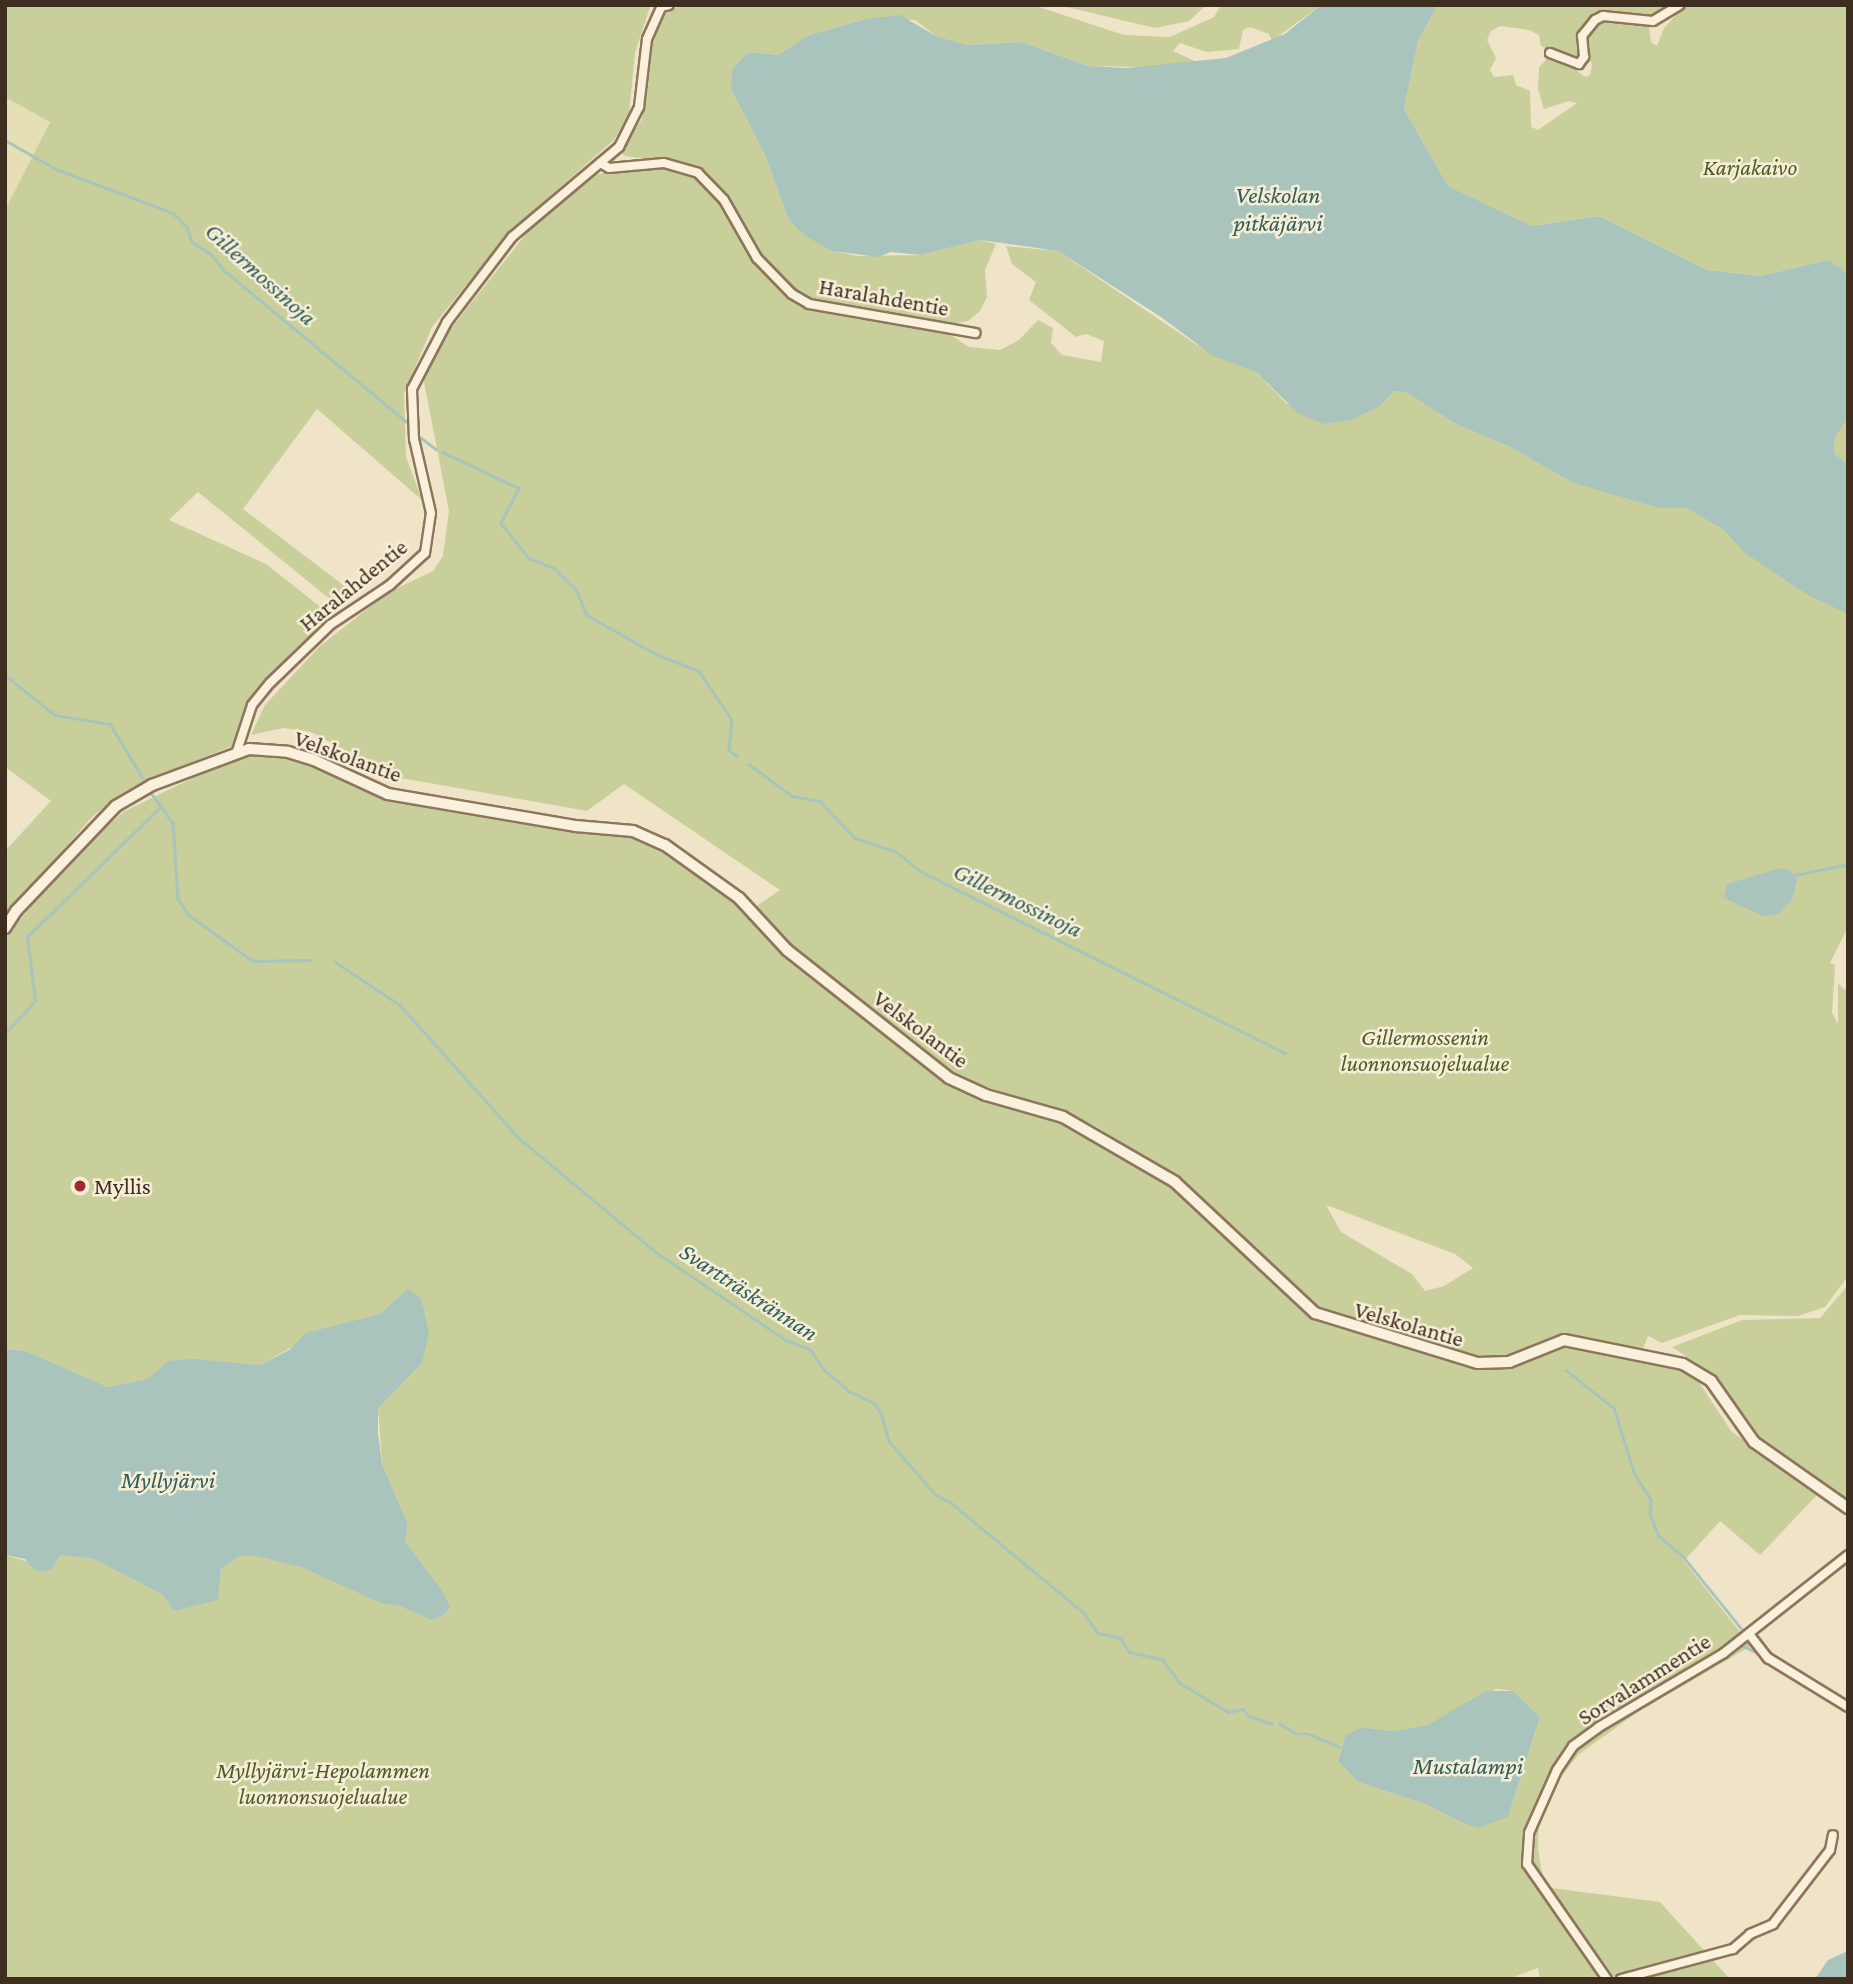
<!DOCTYPE html>
<meta charset="utf-8">
<style>
body{margin:0}
#map{position:relative;width:1853px;height:1984px;overflow:hidden;background:#f0e4c8;font-family:"Crimson Pro",serif}
div>[style]{position:absolute}
.farmland>*{inset:0;background:#e6deb5}
.green>*{inset:0;background:#c9cf9b}
.water>*{inset:0;background:#a9c4bc}
.stream>*{height:2.5px;margin:-1.25px;padding:0 1.25px;transform-origin:1.25px;border-radius:1.25px;background:#a9c4bc}
.roads{filter:drop-shadow(2px 0 #8d765c) drop-shadow(-2px 0 #8d765c) drop-shadow(0 2px #8d765c) drop-shadow(0 -2px #8d765c)}
.minor>*{height:8px;margin:-4px;padding:0 4px;transform-origin:4px;border-radius:4px;background:#faf1dc}
.tertiary>*{height:10px;margin:-5px;padding:0 5px;transform-origin:5px;border-radius:5px;background:#faf1dc}
.dots>*{width:19px;height:19px;translate:-50% -50%;box-sizing:border-box;border:4px solid #f7eed8;border-radius:50%}
span{translate:-50% -50%;white-space:nowrap;text-align:center;line-height:1.15;-webkit-text-stroke:5px #f7eed8;paint-order:stroke}
.park-label{font-size:23px;color:#4d5a26;font-style:italic}
.street-label{font-size:23px;color:#3d2e20}
.poi-label{font-size:23px;color:#3d2e20}
.left{translate:0 -50%;text-align:left}
.water-label{font-size:24px;color:#2f5d5a;font-style:italic}
.frame{position:absolute;inset:0;border:7px solid #3d2e20;pointer-events:none}
</style>
<div id="map">
<div class="farmland">
<i style="clip-path:polygon(5px 97px,50px 122px,5px 210px)"></i>
</div>
<div class="green">
<i style="clip-path:polygon(5px 5px,650px 7px,635px 53px,629px 114px,614px 140px,511px 230px,432px 327px,404px 394px,406px 457px,422px 500px,317px 409px,243px 509px,351px 591px,336px 604px,198px 492px,169px 520px,266px 564px,332px 616px,258px 691px,248px 707px,235px 745px,150px 779px,112px 801px,91px 818px,5px 917px,5px 851px,51px 801px,5px 767px,5px 210px,50px 122px,5px 97px)"></i>
<i style="clip-path:polygon(682px 5px,1033px 5px,1124px 35px,1170px 37px,1214px 17px,1221px 5px,1321px 5px,1272px 41px,1269px 34px,1250px 27px,1243px 30px,1239px 49px,1207px 52px,1180px 43px,1173px 51px,1197px 62px,1152px 67px,1088px 66px,1022px 42px,967px 45px,936px 36px,915px 20px,866px 19px,809px 35px,778px 55px,749px 52px,731px 89px,766px 157px,788px 218px,832px 251px,858px 256px,921px 255px,980px 240px,996px 244px,985px 270px,987px 297px,980px 311px,968px 321px,948px 325px,810px 301px,793px 292px,759px 256px,699px 171px,682px 163px,624px 156px,621px 150px,642px 119px,653px 40px,665px 14px)"></i>
<i style="clip-path:polygon(1058px 5px,1206px 5px,1189px 21px,1155px 28px)"></i>
<i style="clip-path:polygon(1438px 5px,1675px 5px,1659px 17px,1642px 19px,1600px 13px,1586px 21px,1579px 36px,1577px 61px,1541px 46px,1539px 35px,1529px 30px,1500px 26px,1491px 31px,1487px 40px,1496px 58px,1490px 70px,1494px 77px,1513px 75px,1516px 85px,1530px 91px,1531px 127px,1538px 130px,1577px 103px,1569px 101px,1544px 109px,1538px 89px,1539px 67px,1549px 57px,1565px 62px,1585px 77px,1590px 75px,1592px 65px,1584px 42px,1597px 23px,1613px 20px,1649px 26px,1651px 42px,1657px 46px,1664px 28px,1685px 5px,1848px 5px,1848px 278px,1828px 260px,1760px 276px,1707px 270px,1599px 216px,1532px 226px,1448px 186px,1404px 109px,1418px 41px)"></i>
<i style="clip-path:polygon(evenodd,664px 166px,696px 176px,721px 202px,755px 259px,790px 296px,808px 306px,945px 331px,969px 347px,1000px 350px,1019px 340px,1038px 320px,1053px 328px,1051px 343px,1062px 355px,1101px 362px,1104px 341px,1086px 334px,1076px 337px,1029px 300px,1036px 282px,1012px 264px,1006px 246px,1058px 251px,1197px 345px,1256px 372px,1287px 404px,1380px 406px,1395px 391px,1409px 393px,1456px 424px,1510px 447px,1571px 482px,1699px 510px,1848px 614px,1848px 927px,1830px 963px,1835px 965px,1832px 1013px,1838px 1024px,1838px 984px,1848px 992px,1848px 1276px,1825px 1307px,1798px 1316px,1740px 1315px,1662px 1343px,1648px 1336px,1643px 1348px,1557px 1336px,1507px 1358px,1489px 1360px,1321px 1312px,1180px 1179px,1095px 1126px,947px 1072px,788px 945px,755px 907px,780px 890px,624px 784px,587px 811px,395px 777px,311px 732px,284px 728px,251px 735px,265px 705px,320px 646px,389px 592px,433px 571px,443px 556px,449px 511px,423px 377px,437px 346px,533px 225px,598px 174px,664px 166px,1326px 1205px,1455px 1254px,1473px 1268px,1444px 1286px,1425px 1291px,1412px 1274px,1341px 1232px,1326px 1205px)"></i>
<i style="clip-path:polygon(1848px 411px,1848px 465px,1834px 453px,1835px 437px)"></i>
<i style="clip-path:polygon(evenodd,266px 754px,313px 764px,386px 799px,631px 835px,663px 849px,721px 890px,783px 953px,947px 1082px,985px 1099px,1061px 1121px,1172px 1186px,1299px 1308px,1325px 1324px,1477px 1368px,1510px 1366px,1564px 1345px,1693px 1373px,1731px 1431px,1817px 1495px,1760px 1555px,1720px 1521px,1684px 1561px,1751px 1646px,1638px 1712px,1579px 1754px,1556px 1783px,1539px 1819px,1538px 1849px,1542px 1873px,1551px 1888px,1660px 1902px,1730px 1979px,1616px 1979px,1551px 1889px,1544px 1900px,1598px 1971px,1595px 1979px,1540px 1979px,1538px 1968px,1508px 1979px,5px 1979px,5px 1555px,32px 1563px,52px 1561px,60px 1555px,94px 1559px,218px 1596px,221px 1569px,239px 1556px,405px 1542px,408px 1524px,382px 1464px,378px 1408px,292px 1347px,260px 1365px,168px 1361px,147px 1379px,108px 1387px,26px 1351px,5px 1349px,6px 937px,68px 861px,123px 812px,205px 772px,244px 756px,266px 754px,1496px 1689px,1513px 1691px,1540px 1717px,1508px 1817px,1461px 1822px,1425px 1804px,1358px 1782px,1338px 1761px,1345px 1736px,1361px 1727px,1392px 1731px,1428px 1725px,1496px 1689px)"></i>
<i style="clip-path:polygon(1848px 1285px,1848px 1500px,1755px 1437px,1716px 1376px,1672px 1347px,1742px 1320px,1820px 1318px)"></i>
</div>
<div class="water">
<i style="clip-path:polygon(1321px 5px,1438px 5px,1418px 41px,1404px 109px,1448px 186px,1532px 226px,1599px 216px,1707px 270px,1760px 276px,1828px 260px,1842px 269px,1848px 278px,1848px 417px,1835px 437px,1834px 453px,1848px 465px,1848px 614px,1808px 595px,1745px 553px,1724px 530px,1687px 508px,1659px 508px,1571px 482px,1510px 447px,1456px 424px,1408px 393px,1395px 391px,1380px 406px,1351px 420px,1324px 424px,1298px 413px,1256px 372px,1213px 356px,1161px 317px,1058px 251px,980px 240px,921px 255px,891px 252px,878px 257px,832px 251px,804px 235px,788px 218px,766px 157px,731px 89px,732px 69px,749px 52px,778px 55px,809px 35px,866px 19px,900px 15px,936px 36px,967px 45px,1022px 42px,1088px 66px,1126px 68px,1226px 58px,1285px 34px)"></i>
<i style="clip-path:polygon(1781px 868px,1791px 871px,1797px 880px,1792px 900px,1778px 914px,1763px 916px,1724px 898px,1727px 884px)"></i>
<i style="clip-path:polygon(408px 1289px,421px 1298px,429px 1333px,422px 1363px,378px 1408px,378px 1433px,382px 1464px,408px 1524px,405px 1542px,443px 1592px,450px 1607px,443px 1615px,432px 1620px,400px 1606px,381px 1603px,301px 1567px,257px 1556px,239px 1556px,221px 1569px,218px 1600px,174px 1611px,162px 1594px,94px 1559px,60px 1555px,51px 1570px,37px 1572px,25px 1559px,5px 1555px,5px 1349px,26px 1351px,108px 1387px,147px 1379px,168px 1361px,194px 1359px,260px 1365px,289px 1350px,306px 1333px,380px 1314px)"></i>
<i style="clip-path:polygon(1486px 1691px,1513px 1691px,1540px 1717px,1508px 1817px,1478px 1828px,1461px 1822px,1425px 1804px,1358px 1782px,1338px 1761px,1345px 1736px,1361px 1727px,1392px 1731px,1428px 1725px)"></i>
<i style="clip-path:polygon(1848px 1951px,1848px 1979px,1815px 1979px,1828px 1960px)"></i>
</div>
<div class="stream">
<i style="left:5px;top:140px;width:59px;rotate:29.6deg"></i>
<i style="left:56px;top:169px;width:125px;rotate:20.6deg"></i>
<i style="left:173px;top:213px;width:20px;rotate:45deg"></i>
<i style="left:187px;top:227px;width:16px;rotate:72deg"></i>
<i style="left:192px;top:242px;width:22px;rotate:32deg"></i>
<i style="left:211px;top:254px;width:22px;rotate:51deg"></i>
<i style="left:225px;top:271px;width:236px;rotate:39.7deg"></i>
<i style="left:420px;top:437px;width:20px;rotate:37deg"></i>
<i style="left:442px;top:452px;width:85px;rotate:25.1deg"></i>
<i style="left:519px;top:488px;width:39px;rotate:117deg"></i>
<i style="left:501px;top:523px;width:45px;rotate:51.3deg"></i>
<i style="left:529px;top:558px;width:27px;rotate:22deg"></i>
<i style="left:554px;top:568px;width:30px;rotate:44deg"></i>
<i style="left:576px;top:589px;width:28px;rotate:67deg"></i>
<i style="left:587px;top:615px;width:79px;rotate:29.5deg"></i>
<i style="left:656px;top:654px;width:46px;rotate:21.6deg"></i>
<i style="left:699px;top:671px;width:59px;rotate:56deg"></i>
<i style="left:732px;top:720px;width:30px;rotate:96deg"></i>
<i style="left:729px;top:750px;width:10px;rotate:37deg"></i>
<i style="left:5px;top:675px;width:64px;rotate:38.7deg"></i>
<i style="left:55px;top:715px;width:56px;rotate:9.3deg"></i>
<i style="left:110px;top:724px;width:66px;rotate:58.7deg"></i>
<i style="left:749px;top:764px;width:54px;rotate:36.7deg"></i>
<i style="left:792px;top:796px;width:28px;rotate:10deg"></i>
<i style="left:820px;top:801px;width:51px;rotate:46.6deg"></i>
<i style="left:855px;top:838px;width:44px;rotate:18.4deg"></i>
<i style="left:897px;top:852px;width:30px;rotate:40deg"></i>
<i style="left:920px;top:871px;width:408px;rotate:26.5deg"></i>
<i style="left:152px;top:794px;width:36px;rotate:54deg"></i>
<i style="left:173px;top:823px;width:76px;rotate:86.2deg"></i>
<i style="left:178px;top:899px;width:19px;rotate:55deg"></i>
<i style="left:189px;top:915px;width:79px;rotate:35.7deg"></i>
<i style="left:253px;top:961px;width:57px;rotate:-1deg"></i>
<i style="left:1795px;top:875px;width:54px;rotate:-11.7deg"></i>
<i style="left:334px;top:961px;width:79px;rotate:33.7deg"></i>
<i style="left:400px;top:1005px;width:180px;rotate:48.2deg"></i>
<i style="left:520px;top:1139px;width:178px;rotate:39.8deg"></i>
<i style="left:657px;top:1253px;width:156px;rotate:34deg"></i>
<i style="left:786px;top:1340px;width:26px;rotate:21deg"></i>
<i style="left:810px;top:1349px;width:25px;rotate:56deg"></i>
<i style="left:824px;top:1370px;width:33px;rotate:40deg"></i>
<i style="left:849px;top:1391px;width:28px;rotate:26deg"></i>
<i style="left:874px;top:1403px;width:14px;rotate:56deg"></i>
<i style="left:882px;top:1415px;width:27px;rotate:75deg"></i>
<i style="left:889px;top:1441px;width:72px;rotate:49deg"></i>
<i style="left:936px;top:1495px;width:16px;rotate:27deg"></i>
<i style="left:950px;top:1502px;width:174px;rotate:39.6deg"></i>
<i style="left:1084px;top:1613px;width:24px;rotate:55deg"></i>
<i style="left:1098px;top:1633px;width:24px;rotate:12deg"></i>
<i style="left:1121px;top:1638px;width:16px;rotate:60deg"></i>
<i style="left:1129px;top:1652px;width:34px;rotate:12deg"></i>
<i style="left:1162px;top:1659px;width:30px;rotate:53deg"></i>
<i style="left:1180px;top:1683px;width:56px;rotate:31.1deg"></i>
<i style="left:1228px;top:1712px;width:15px;rotate:-11deg"></i>
<i style="left:1243px;top:1709px;width:9px;rotate:49deg"></i>
<i style="left:1249px;top:1716px;width:24px;rotate:19deg"></i>
<i style="left:5px;top:1033px;width:44px;rotate:-46.8deg"></i>
<i style="left:35px;top:1001px;width:64px;rotate:-97.1deg"></i>
<i style="left:27px;top:937px;width:186px;rotate:-44.3deg"></i>
<i style="left:1566px;top:1370px;width:61px;rotate:38.4deg"></i>
<i style="left:1614px;top:1408px;width:70px;rotate:72.6deg"></i>
<i style="left:1635px;top:1475px;width:30px;rotate:57deg"></i>
<i style="left:1651px;top:1500px;width:14px;rotate:94deg"></i>
<i style="left:1650px;top:1514px;width:24px;rotate:68deg"></i>
<i style="left:1659px;top:1536px;width:30px;rotate:40deg"></i>
<i style="left:1682px;top:1555px;width:100px;rotate:51.1deg"></i>
<i style="left:1743px;top:1646px;width:19px;rotate:25deg"></i>
<i style="left:1839px;top:1706px;width:11px;rotate:34deg"></i>
<i style="left:1279px;top:1723px;width:21px;rotate:31deg"></i>
<i style="left:1297px;top:1734px;width:12px"></i>
<i style="left:1309px;top:1734px;width:33px;rotate:23deg"></i>
</div>
<div class="roads">
<div class="minor">
<i style="left:1550px;top:53px;width:31px;rotate:21deg"></i>
<i style="left:1579px;top:64px;width:9px;rotate:-54deg"></i>
<i style="left:1584px;top:57px;width:21px;rotate:-95deg"></i>
<i style="left:1582px;top:36px;width:21px;rotate:-51deg"></i>
<i style="left:1595px;top:20px;width:9px;rotate:-27deg"></i>
<i style="left:1603px;top:16px;width:50px;rotate:5.7deg"></i>
<i style="left:1653px;top:21px;width:31px;rotate:-31deg"></i>
<i style="left:600px;top:163px;width:10px;rotate:29deg"></i>
<i style="left:609px;top:168px;width:55px;rotate:-5.2deg"></i>
<i style="left:664px;top:163px;width:35px;rotate:16deg"></i>
<i style="left:698px;top:173px;width:37px;rotate:46deg"></i>
<i style="left:724px;top:200px;width:67px;rotate:60.4deg"></i>
<i style="left:757px;top:258px;width:50px;rotate:45.8deg"></i>
<i style="left:792px;top:294px;width:20px;rotate:30deg"></i>
<i style="left:809px;top:304px;width:169px;rotate:9.9deg"></i>
<i style="left:237px;top:751px;width:48px;rotate:-71.9deg"></i>
<i style="left:252px;top:705px;width:28px;rotate:-51deg"></i>
<i style="left:270px;top:683px;width:83px;rotate:-44deg"></i>
<i style="left:330px;top:625px;width:72px;rotate:-33.7deg"></i>
<i style="left:390px;top:585px;width:47px;rotate:-42.4deg"></i>
<i style="left:425px;top:553px;width:40px;rotate:-81.5deg"></i>
<i style="left:431px;top:513px;width:76px;rotate:-102.9deg"></i>
<i style="left:414px;top:439px;width:50px;rotate:-92.3deg"></i>
<i style="left:412px;top:389px;width:76px;rotate:-62.4deg"></i>
<i style="left:447px;top:322px;width:107px;rotate:-52.6deg"></i>
<i style="left:512px;top:237px;width:140px;rotate:-40.1deg"></i>
<i style="left:619px;top:147px;width:45px;rotate:-63.4deg"></i>
<i style="left:639px;top:107px;width:68px;rotate:-83.3deg"></i>
<i style="left:647px;top:39px;width:35px;rotate:-66deg"></i>
<i style="left:661px;top:7px;width:8px;rotate:-14deg"></i>
<i style="left:1749px;top:1634px;width:31px;rotate:52deg"></i>
<i style="left:1768px;top:1658px;width:94px;rotate:31.5deg"></i>
<i style="left:1607px;top:1979px;width:140px;rotate:-124.8deg"></i>
<i style="left:1527px;top:1864px;width:31px;rotate:-86deg"></i>
<i style="left:1529px;top:1833px;width:69px;rotate:-66deg"></i>
<i style="left:1557px;top:1770px;width:29px;rotate:-56deg"></i>
<i style="left:1573px;top:1746px;width:32px;rotate:-36deg"></i>
<i style="left:1599px;top:1727px;width:145px;rotate:-30.6deg"></i>
<i style="left:1724px;top:1653px;width:158px;rotate:-38.3deg"></i>
<i style="left:1621px;top:1979px;width:116px;rotate:-15deg"></i>
<i style="left:1733px;top:1949px;width:23px;rotate:-41deg"></i>
<i style="left:1750px;top:1934px;width:25px;rotate:-23deg"></i>
<i style="left:1773px;top:1924px;width:93px;rotate:-52.4deg"></i>
<i style="left:1830px;top:1850px;width:15px;rotate:-79deg"></i>
</div>
<div class="tertiary">
<i style="left:5px;top:928px;width:20px;rotate:-57deg"></i>
<i style="left:16px;top:911px;width:145px;rotate:-46.4deg"></i>
<i style="left:116px;top:806px;width:42px;rotate:-30.3deg"></i>
<i style="left:152px;top:785px;width:103px;rotate:-20.4deg"></i>
<i style="left:249px;top:749px;width:39px;rotate:4deg"></i>
<i style="left:288px;top:752px;width:27px;rotate:17deg"></i>
<i style="left:314px;top:760px;width:81px;rotate:24.7deg"></i>
<i style="left:388px;top:794px;width:191px;rotate:9.7deg"></i>
<i style="left:576px;top:826px;width:57px;rotate:5deg"></i>
<i style="left:633px;top:831px;width:35px;rotate:24deg"></i>
<i style="left:665px;top:845px;width:91px;rotate:35.6deg"></i>
<i style="left:739px;top:898px;width:71px;rotate:47.3deg"></i>
<i style="left:787px;top:950px;width:206px;rotate:38.3deg"></i>
<i style="left:949px;top:1078px;width:41px;rotate:24.7deg"></i>
<i style="left:986px;top:1095px;width:80px;rotate:15.9deg"></i>
<i style="left:1063px;top:1117px;width:129px;rotate:30.1deg"></i>
<i style="left:1175px;top:1182px;width:192px;rotate:43.1deg"></i>
<i style="left:1315px;top:1313px;width:170px;rotate:17.1deg"></i>
<i style="left:1478px;top:1363px;width:31px;rotate:-2deg"></i>
<i style="left:1509px;top:1362px;width:59px;rotate:-21.8deg"></i>
<i style="left:1564px;top:1340px;width:121px;rotate:11.4deg"></i>
<i style="left:1683px;top:1364px;width:33px;rotate:31deg"></i>
<i style="left:1711px;top:1381px;width:75px;rotate:54.8deg"></i>
<i style="left:1754px;top:1442px;width:115px;rotate:35.1deg"></i>
</div>
</div>
<div class="dots">
<i style="left:80px;top:1186px;background:#9e2a2b"></i>
</div>
<div class="park-label">
<span style="left:1750px;top:167px">Karjakaivo</span>
<span style="left:1425px;top:1050px">Gillermossenin<br>luonnonsuojelualue</span>
<span style="left:323px;top:1783px">Myllyjärvi-Hepolammen<br>luonnonsuojelualue</span>
</div>
<div class="street-label">
<span style="left:884px;top:297px;rotate:10deg">Haralahdentie</span>
<span style="left:353px;top:585px;rotate:-39deg">Haralahdentie</span>
<span style="left:348px;top:756px;rotate:20deg">Velskolantie</span>
<span style="left:921px;top:1029px;rotate:37deg">Velskolantie</span>
<span style="left:1409px;top:1324px;rotate:16deg">Velskolantie</span>
<span style="left:1644px;top:1679px;rotate:-32deg">Sorvalammentie</span>
</div>
<div class="poi-label">
<span class="left" style="left:94px;top:1186px">Myllis</span>
</div>
<div class="water-label">
<span style="left:1278px;top:209px">Velskolan<br>pitkäjärvi</span>
<span style="left:261px;top:274px;rotate:42deg">Gillermossinoja</span>
<span style="left:1018px;top:900px;rotate:26deg">Gillermossinoja</span>
<span style="left:749px;top:1292px;rotate:33deg">Svartträskrännan</span>
<span style="left:168px;top:1480px">Myllyjärvi</span>
<span style="left:1468px;top:1766px">Mustalampi</span>
</div>
<div class="frame"></div>
</div>
